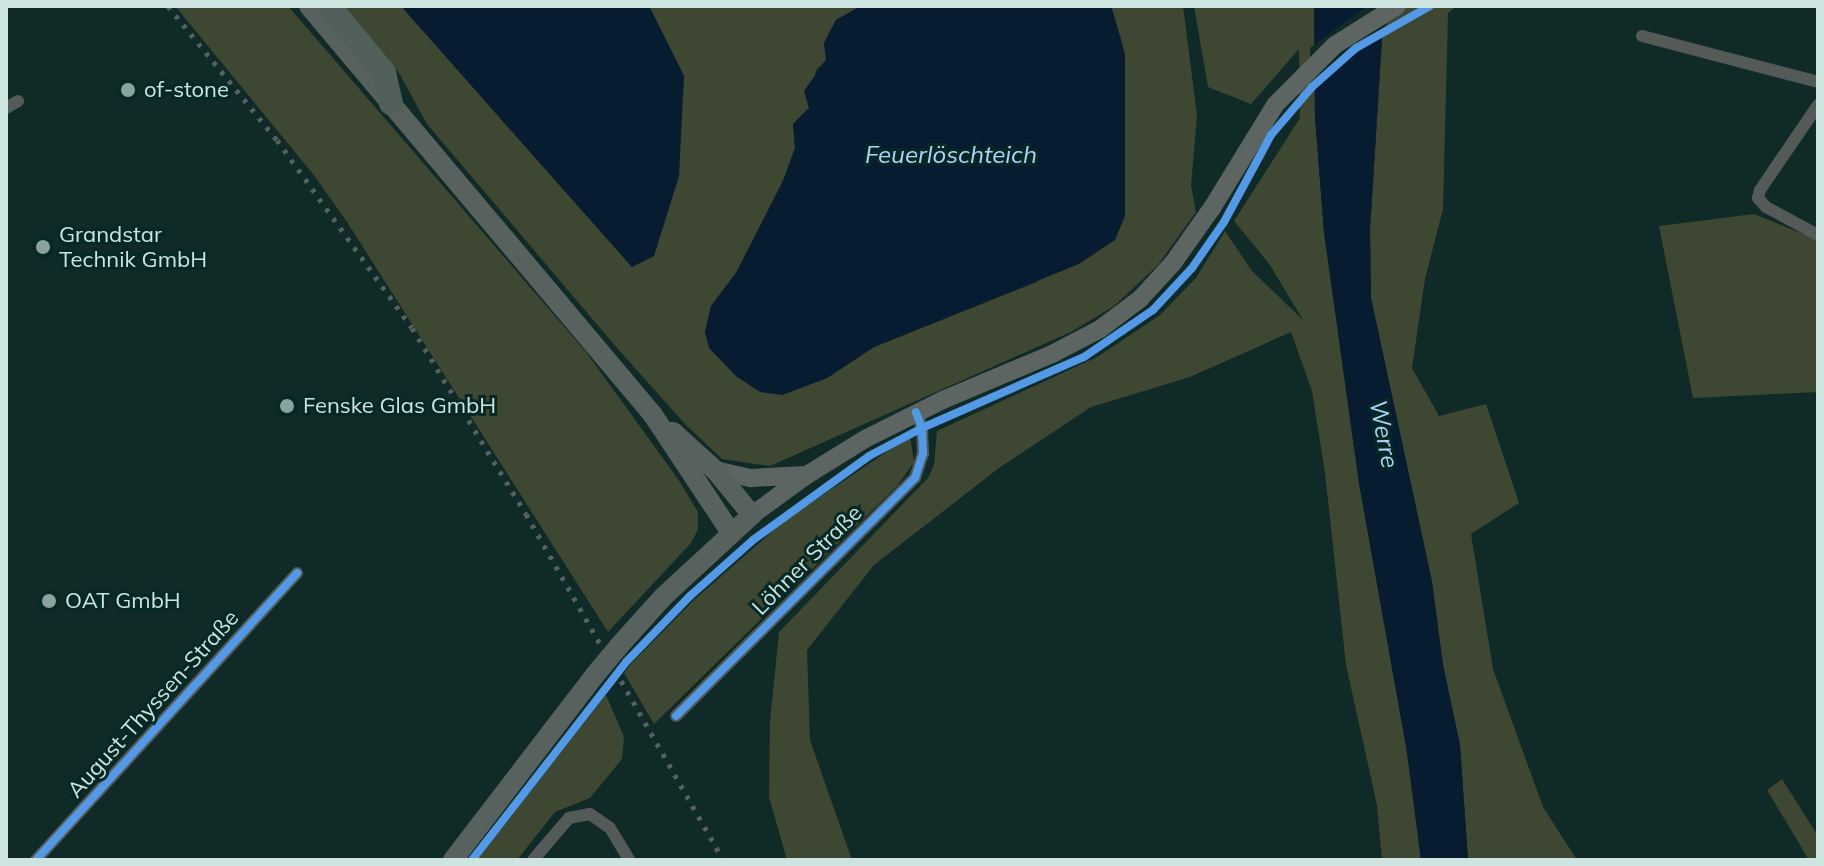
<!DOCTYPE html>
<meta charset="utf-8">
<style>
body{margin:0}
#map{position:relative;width:1824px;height:866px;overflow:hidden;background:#102a27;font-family:Mulish,sans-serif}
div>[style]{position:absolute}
.green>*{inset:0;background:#3e4731}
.water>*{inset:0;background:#071c31}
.pier>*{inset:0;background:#102a27}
.street>*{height:12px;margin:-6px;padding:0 6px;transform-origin:6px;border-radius:6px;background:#535a57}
.secondary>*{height:18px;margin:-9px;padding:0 9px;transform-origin:9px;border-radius:9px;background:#5c6561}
.primary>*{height:20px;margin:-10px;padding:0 10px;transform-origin:10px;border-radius:10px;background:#57625e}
.highway>*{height:24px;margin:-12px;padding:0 12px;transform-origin:12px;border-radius:12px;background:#51605b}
.rail>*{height:5px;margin-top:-2.5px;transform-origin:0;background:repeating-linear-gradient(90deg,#55615e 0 4px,transparent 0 12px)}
.primary-bridge>*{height:20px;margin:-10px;padding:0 10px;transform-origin:10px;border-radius:10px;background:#57625e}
.cycleway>*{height:8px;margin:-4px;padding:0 4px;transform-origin:4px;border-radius:4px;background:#5399e6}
.dots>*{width:22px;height:22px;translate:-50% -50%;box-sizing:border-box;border:4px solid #072925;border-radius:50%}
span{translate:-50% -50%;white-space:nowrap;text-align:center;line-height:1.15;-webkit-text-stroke:6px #072925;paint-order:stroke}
.poi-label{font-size:22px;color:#cde4e0}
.left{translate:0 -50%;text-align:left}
.street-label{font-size:22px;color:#cde4e0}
.water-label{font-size:24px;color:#b2d3fb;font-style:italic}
.frame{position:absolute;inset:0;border:8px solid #cde4e0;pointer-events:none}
</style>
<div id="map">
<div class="green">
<i style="clip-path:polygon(175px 6px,288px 6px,586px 352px,678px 479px,698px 512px,698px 529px,691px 543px,608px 632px,347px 222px,313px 174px)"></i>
<i style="clip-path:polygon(340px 6px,401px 6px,632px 267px,684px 76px,649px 6px,861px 6px,836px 20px,824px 43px,826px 60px,816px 70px,809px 108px,793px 124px,795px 148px,783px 181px,736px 273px,711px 306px,705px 332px,782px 395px,827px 378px,874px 347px,1037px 282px,1125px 216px,1121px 39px,1111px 6px,1183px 6px,1197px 115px,1191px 186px,1196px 212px,1158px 265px,1114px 306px,1071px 332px,770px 466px,722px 459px,686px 425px,617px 348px,427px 124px,399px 73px)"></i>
<i style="clip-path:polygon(1194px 6px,1314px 6px,1315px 117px,1324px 232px,1359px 483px,1407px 752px,1421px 860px,1382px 860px,1377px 805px,1346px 665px,1325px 473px,1312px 391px,1291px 332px,1190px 377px,1091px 407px,999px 468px,874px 565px,807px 650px,810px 740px,852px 860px,787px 860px,769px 797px,770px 721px,779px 632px,928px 478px,934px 465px,937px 431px,1097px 357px,1160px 315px,1196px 278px,1225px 231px,1252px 271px,1303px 320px,1270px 265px,1234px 221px,1300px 118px,1299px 49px,1251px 104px,1208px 87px)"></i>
<i style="clip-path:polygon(1384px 6px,1457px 6px,1448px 13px,1443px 209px,1425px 279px,1412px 368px,1439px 416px,1486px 404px,1519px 503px,1471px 534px,1493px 669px,1543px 807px,1577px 860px,1468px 860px,1460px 745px,1443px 665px,1432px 582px,1371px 298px,1370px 230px)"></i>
<i style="clip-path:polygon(1754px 214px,1818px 240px,1818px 392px,1693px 398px,1659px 226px)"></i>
<i style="clip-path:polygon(910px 436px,914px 462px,898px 485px,654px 724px,624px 673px,630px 665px,694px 600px,783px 522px)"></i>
<i style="clip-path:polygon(606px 695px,624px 737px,622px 759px,590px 798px,555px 812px,517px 860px,477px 860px)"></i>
<i style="clip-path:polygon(1782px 779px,1818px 836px,1818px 860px,1809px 860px,1767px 790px)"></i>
</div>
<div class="water">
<i style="clip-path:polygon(401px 6px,649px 6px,684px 76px,679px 176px,654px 256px,632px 267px)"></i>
<i style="clip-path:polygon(861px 6px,1111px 6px,1125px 54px,1125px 216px,1115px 240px,1079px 264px,874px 347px,827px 378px,782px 395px,760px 392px,737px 377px,709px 348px,705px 332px,711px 306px,736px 273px,783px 181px,795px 148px,793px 124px,809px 108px,804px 91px,826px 60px,824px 43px,836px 20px)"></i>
<i style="clip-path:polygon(1314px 6px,1384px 6px,1370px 229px,1371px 298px,1432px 582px,1443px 665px,1460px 745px,1468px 860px,1421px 860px,1407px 752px,1359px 483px,1324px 232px,1315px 117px)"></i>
</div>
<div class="pier">
<i style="clip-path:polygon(1367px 6px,1388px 6px,1386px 33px,1346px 61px,1311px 93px,1310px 48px)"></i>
</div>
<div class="street">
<i style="left:1642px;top:36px;width:182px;rotate:14.6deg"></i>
<i style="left:1818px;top:105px;width:103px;rotate:124.3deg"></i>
<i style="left:1760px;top:190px;width:8px;rotate:104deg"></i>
<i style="left:1758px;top:198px;width:12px;rotate:48deg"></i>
<i style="left:1766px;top:207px;width:59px;rotate:28.3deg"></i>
<i style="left:6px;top:108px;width:14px;rotate:-30deg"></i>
<i style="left:676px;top:716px;width:337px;rotate:-44.9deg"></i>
<i style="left:915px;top:478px;width:25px;rotate:-72deg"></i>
<i style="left:923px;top:454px;width:26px;rotate:-92deg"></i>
<i style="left:922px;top:428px;width:17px;rotate:-111deg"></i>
<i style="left:36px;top:860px;width:388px;rotate:-47.7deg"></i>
<i style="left:533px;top:860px;width:55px;rotate:-49.4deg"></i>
<i style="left:569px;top:818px;width:21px;rotate:-11deg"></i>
<i style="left:590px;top:814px;width:24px;rotate:35deg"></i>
<i style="left:610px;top:828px;width:37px;rotate:59deg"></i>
</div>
<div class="secondary">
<i style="left:715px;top:470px;width:37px;rotate:13deg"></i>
<i style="left:751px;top:478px;width:54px;rotate:-3.2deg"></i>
<i style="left:752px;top:515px;width:68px;rotate:-36deg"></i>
<i style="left:807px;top:475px;width:68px;rotate:-31.8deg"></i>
<i style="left:865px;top:439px;width:87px;rotate:-26.6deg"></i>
<i style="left:943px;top:400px;width:121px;rotate:-22.9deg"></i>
<i style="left:1054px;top:353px;width:52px;rotate:-27.6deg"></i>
<i style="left:1100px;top:329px;width:50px;rotate:-36.9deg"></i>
<i style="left:1140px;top:299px;width:49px;rotate:-47.5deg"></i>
<i style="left:1173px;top:263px;width:67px;rotate:-54.7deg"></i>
<i style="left:1212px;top:208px;width:121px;rotate:-58.5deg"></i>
<i style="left:1275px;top:105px;width:85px;rotate:-45deg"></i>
<i style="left:1335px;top:45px;width:73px;rotate:-32.2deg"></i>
</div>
<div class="primary">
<i style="left:309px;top:6px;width:534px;rotate:49.93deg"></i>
<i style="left:653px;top:415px;width:141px;rotate:56.5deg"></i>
<i style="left:618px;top:647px;width:67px;rotate:-48deg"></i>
<i style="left:663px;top:597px;width:121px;rotate:-42.7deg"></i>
<i style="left:752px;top:515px;width:58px;rotate:-129.4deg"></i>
<i style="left:715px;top:470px;width:57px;rotate:-137.9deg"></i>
<i style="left:453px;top:860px;width:232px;rotate:-52.5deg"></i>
</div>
<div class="highway">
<i style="left:329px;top:6px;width:87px;rotate:50.6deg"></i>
<i style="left:384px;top:73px;width:31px;rotate:77deg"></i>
</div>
<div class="rail">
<i style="left:168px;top:6px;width:173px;rotate:50.9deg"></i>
<i style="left:277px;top:140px;width:231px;rotate:54.3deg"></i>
<i style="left:412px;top:328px;width:218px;rotate:58.5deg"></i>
<i style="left:526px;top:514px;width:398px;rotate:60.3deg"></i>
</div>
<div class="primary-bridge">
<i style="left:594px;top:676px;width:38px;rotate:-50deg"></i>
</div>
<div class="cycleway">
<i style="left:676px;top:716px;width:337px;rotate:-44.9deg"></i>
<i style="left:915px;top:478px;width:25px;rotate:-72deg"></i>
<i style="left:923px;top:454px;width:26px;rotate:-92deg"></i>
<i style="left:922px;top:428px;width:17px;rotate:-111deg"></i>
<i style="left:36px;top:860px;width:388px;rotate:-47.7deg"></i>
<i style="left:472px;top:860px;width:252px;rotate:-52.1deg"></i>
<i style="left:627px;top:661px;width:91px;rotate:-45.9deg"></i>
<i style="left:690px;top:596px;width:84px;rotate:-41.6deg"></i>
<i style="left:753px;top:540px;width:143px;rotate:-35.9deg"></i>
<i style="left:869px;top:456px;width:60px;rotate:-27.8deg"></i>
<i style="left:922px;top:428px;width:177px;rotate:-23.7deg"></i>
<i style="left:1084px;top:357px;width:83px;rotate:-34.3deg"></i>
<i style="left:1153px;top:310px;width:57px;rotate:-47.1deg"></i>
<i style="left:1192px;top:268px;width:56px;rotate:-55.2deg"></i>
<i style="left:1224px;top:222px;width:99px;rotate:-61.6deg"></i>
<i style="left:1271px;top:135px;width:63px;rotate:-49.5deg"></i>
<i style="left:1312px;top:87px;width:59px;rotate:-41.6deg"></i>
<i style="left:1356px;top:48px;width:85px;rotate:-29.6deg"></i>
</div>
<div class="dots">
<i style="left:128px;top:90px;background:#8ba39f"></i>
<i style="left:43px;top:247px;background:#8ba39f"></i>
<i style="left:287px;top:406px;background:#8ba39f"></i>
<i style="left:49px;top:601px;background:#8ba39f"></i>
</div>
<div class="poi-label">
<span class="left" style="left:144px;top:90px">of-stone</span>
<span class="left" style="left:59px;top:247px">Grandstar<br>Technik GmbH</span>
<span class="left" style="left:303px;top:406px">Fenske Glas GmbH</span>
<span class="left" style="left:65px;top:601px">OAT GmbH</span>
</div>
<div class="street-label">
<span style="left:807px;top:560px;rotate:-45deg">Löhner Straße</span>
<span style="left:153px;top:704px;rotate:-48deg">August-Thyssen-Straße</span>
</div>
<div class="water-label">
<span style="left:951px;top:155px">Feuerlöschteich</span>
<span style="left:1384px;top:434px;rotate:79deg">Werre</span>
</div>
<div class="frame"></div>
</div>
